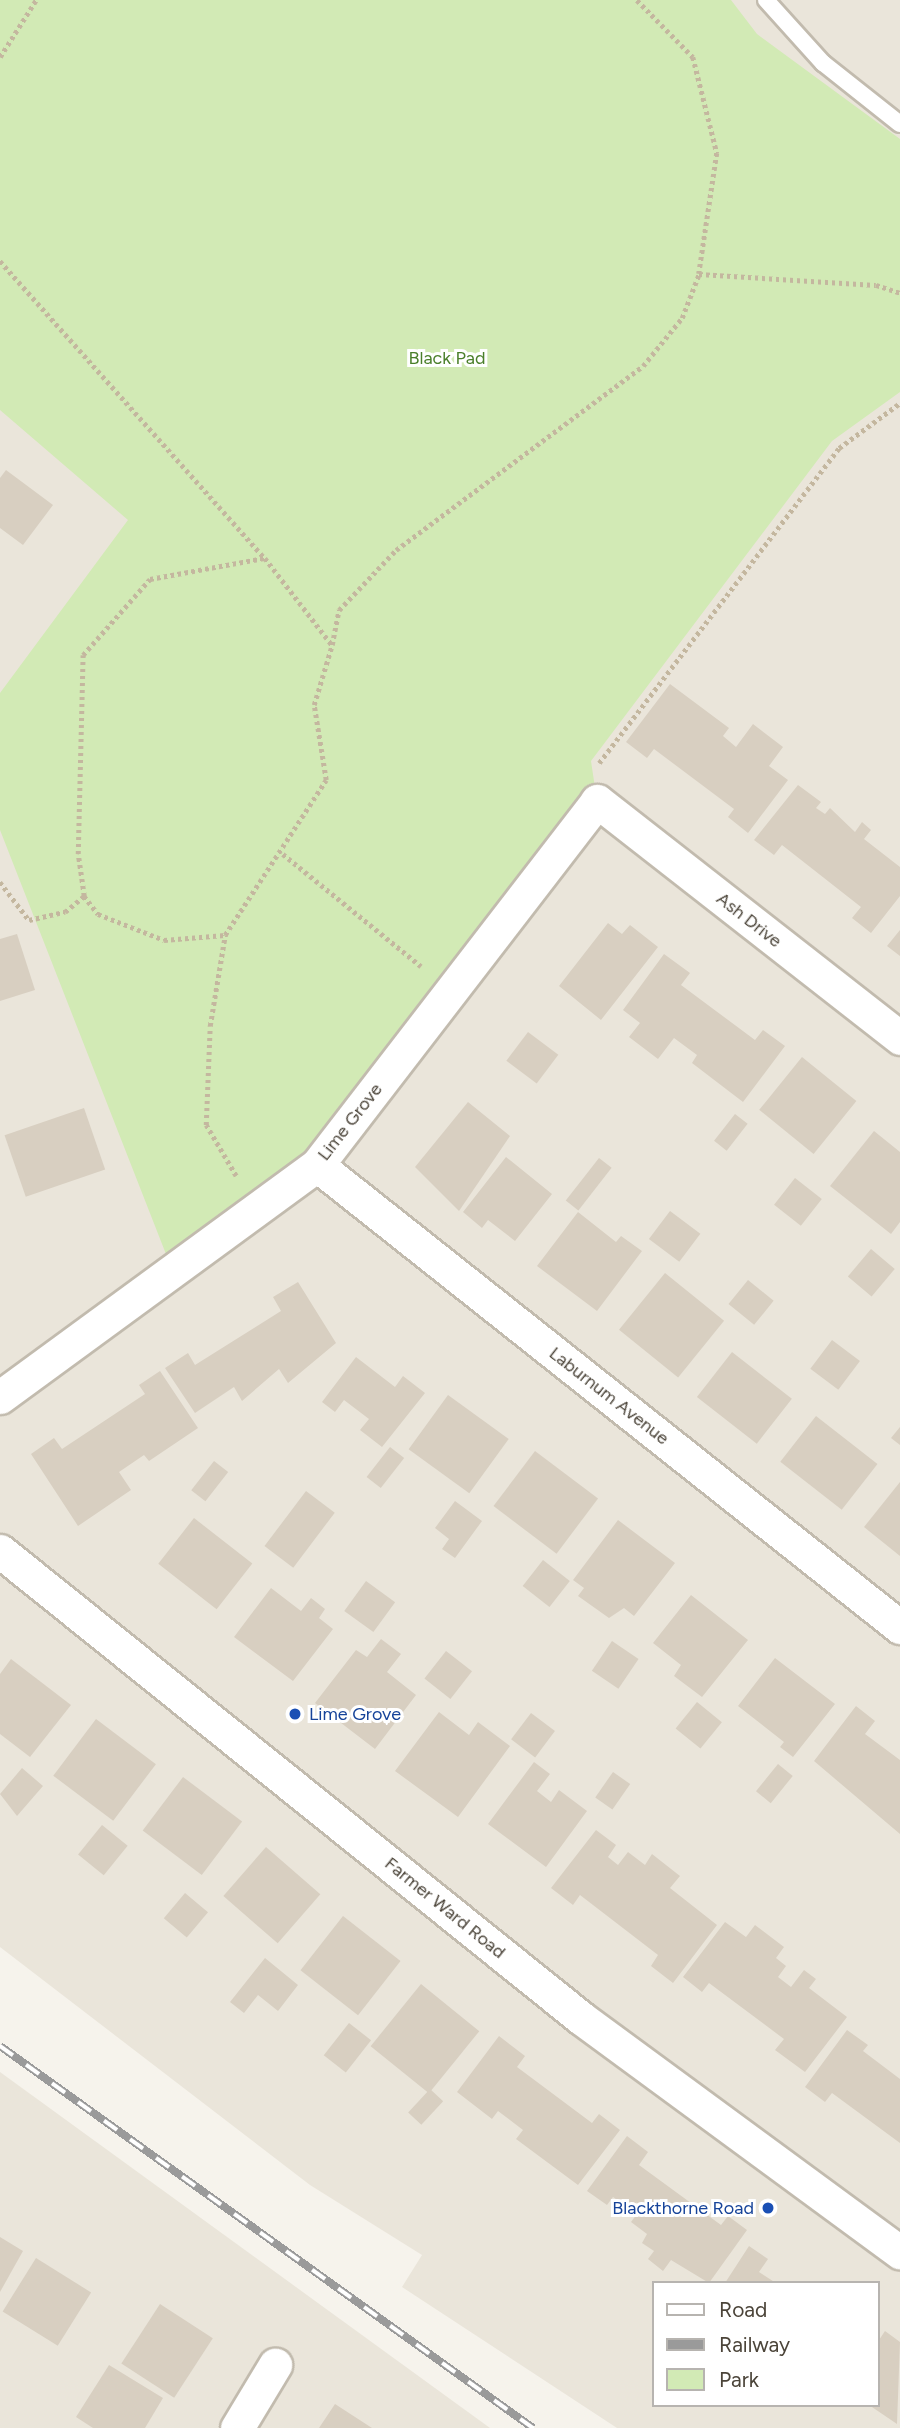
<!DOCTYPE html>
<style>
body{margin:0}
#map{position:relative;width:900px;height:2428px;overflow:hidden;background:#f6f3ec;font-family:Figtree,sans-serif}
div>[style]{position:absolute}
.residential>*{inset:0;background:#eae5da}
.green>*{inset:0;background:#d2eab5}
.building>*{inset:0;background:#d8cfc1;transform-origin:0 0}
.path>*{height:4.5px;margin-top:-2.25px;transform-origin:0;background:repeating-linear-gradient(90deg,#c4b79f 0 3.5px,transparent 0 7px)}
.roads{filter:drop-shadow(2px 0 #c2bbae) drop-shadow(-2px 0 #c2bbae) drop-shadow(0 2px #c2bbae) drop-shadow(0 -2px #c2bbae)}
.service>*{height:16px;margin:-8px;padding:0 8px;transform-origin:8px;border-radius:8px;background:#fff}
.minor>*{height:33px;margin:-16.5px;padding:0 16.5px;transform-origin:16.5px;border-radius:16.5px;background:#fff}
.rail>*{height:8px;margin-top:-4px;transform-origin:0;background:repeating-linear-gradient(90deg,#fff 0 16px,#9a9a9a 0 32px);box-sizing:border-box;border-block:2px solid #9a9a9a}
.dots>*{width:19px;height:19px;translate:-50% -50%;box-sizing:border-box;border:4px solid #fff;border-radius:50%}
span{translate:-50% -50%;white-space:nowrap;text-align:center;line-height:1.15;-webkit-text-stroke:6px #fff;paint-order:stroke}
.park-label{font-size:18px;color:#4a7f2a}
.street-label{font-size:18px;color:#4b4439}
.transit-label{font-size:18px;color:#164399}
.left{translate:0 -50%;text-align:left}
.right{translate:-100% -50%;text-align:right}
.legend{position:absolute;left:652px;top:2281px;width:228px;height:126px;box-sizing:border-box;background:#fff;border:2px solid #b7b4b0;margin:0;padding:9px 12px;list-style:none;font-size:21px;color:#4b4439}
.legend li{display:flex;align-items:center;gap:14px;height:35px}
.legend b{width:35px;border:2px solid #b7b4b0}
</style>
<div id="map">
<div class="residential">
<i style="clip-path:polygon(evenodd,0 0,900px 0,900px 2428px,617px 2428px,402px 2287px,422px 2255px,310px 2185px,0 1947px,0 0,653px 2283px,877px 2283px,877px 2405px,653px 2405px,653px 2283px)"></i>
<i style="clip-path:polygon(0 2072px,490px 2428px,0 2428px)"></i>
</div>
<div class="green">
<i style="clip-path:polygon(0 0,731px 0,757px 34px,900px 139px,900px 392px,832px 441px,591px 761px,597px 801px,317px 1165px,173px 1272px,0 830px,0 693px,128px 520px,0 410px)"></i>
</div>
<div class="building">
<i style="clip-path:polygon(6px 470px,53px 505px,23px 545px,0 528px,0 478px)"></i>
<i style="clip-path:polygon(670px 684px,729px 728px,723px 736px,736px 747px,753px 724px,783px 747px,769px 766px,788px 780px,748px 833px,728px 817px,734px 809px,654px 749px,647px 758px,626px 742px)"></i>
<i style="clip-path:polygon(798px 785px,821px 802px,816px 808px,825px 814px,830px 808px,855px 832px,862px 822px,871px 830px,864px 839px,900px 867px,900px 896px,871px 933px,852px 918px,861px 907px,782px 845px,774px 855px,754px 840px)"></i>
<i style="clip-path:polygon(608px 923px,622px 934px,630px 925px,658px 947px,601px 1020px,559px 986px)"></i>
<i style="clip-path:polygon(900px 930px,900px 956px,887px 946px)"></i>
<i style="clip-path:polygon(17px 934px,35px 990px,0 1001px,0 939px)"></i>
<i style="clip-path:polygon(664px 954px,690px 973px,681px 985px,755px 1040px,763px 1030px,785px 1046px,743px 1102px,692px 1063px,697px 1055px,674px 1038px,658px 1059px,629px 1037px,640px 1023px,623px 1010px)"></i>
<i style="left:528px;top:1032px;width:38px;height:36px;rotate:37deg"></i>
<i style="left:802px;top:1057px;width:70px;height:68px;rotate:39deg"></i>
<i style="clip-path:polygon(468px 1102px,510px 1136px,459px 1211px,415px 1167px)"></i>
<i style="left:84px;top:1108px;width:65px;height:84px;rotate:71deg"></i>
<i style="left:735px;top:1114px;width:16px;height:34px;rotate:38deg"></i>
<i style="clip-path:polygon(874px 1131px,900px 1152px,900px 1222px,891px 1234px,830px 1186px)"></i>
<i style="clip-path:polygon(506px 1157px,552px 1194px,515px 1241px,488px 1220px,482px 1228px,463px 1212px)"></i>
<i style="left:599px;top:1158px;width:16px;height:54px;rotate:38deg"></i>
<i style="left:795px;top:1178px;width:34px;height:34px;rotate:38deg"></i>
<i style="left:670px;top:1211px;width:38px;height:35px;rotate:37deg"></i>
<i style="clip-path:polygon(578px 1212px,616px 1242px,621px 1236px,642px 1251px,597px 1311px,537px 1266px)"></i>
<i style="left:871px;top:1249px;width:31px;height:36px;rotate:40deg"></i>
<i style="left:665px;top:1273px;width:76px;height:73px;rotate:39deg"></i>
<i style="left:748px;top:1280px;width:33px;height:31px;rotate:39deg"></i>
<i style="clip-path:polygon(298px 1282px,336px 1343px,288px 1383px,279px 1369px,242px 1401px,234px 1387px,195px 1413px,165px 1368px,188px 1353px,195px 1365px,281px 1311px,273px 1297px)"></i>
<i style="left:832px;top:1340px;width:35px;height:36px;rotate:37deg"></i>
<i style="left:732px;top:1352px;width:76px;height:57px;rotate:38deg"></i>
<i style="clip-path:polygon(356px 1357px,395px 1387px,403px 1376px,425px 1393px,382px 1447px,360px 1430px,369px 1419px,344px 1400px,335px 1412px,322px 1402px)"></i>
<i style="clip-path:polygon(160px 1371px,198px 1428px,149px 1461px,144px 1455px,119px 1472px,131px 1490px,78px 1526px,31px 1454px,54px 1438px,62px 1449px,145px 1394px,139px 1385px)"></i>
<i style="left:448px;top:1395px;width:75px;height:67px;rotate:36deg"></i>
<i style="left:816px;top:1416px;width:78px;height:58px;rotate:38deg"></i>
<i style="clip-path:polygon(900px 1427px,900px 1445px,891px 1438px)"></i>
<i style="left:390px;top:1447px;width:18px;height:38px;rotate:38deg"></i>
<i style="left:535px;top:1451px;width:79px;height:69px;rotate:37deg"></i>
<i style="left:214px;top:1461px;width:18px;height:37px;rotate:38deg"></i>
<i style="clip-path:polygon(900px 1482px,900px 1556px,864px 1527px)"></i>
<i style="left:306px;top:1491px;width:36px;height:69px;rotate:37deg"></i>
<i style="clip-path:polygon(455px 1501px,482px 1521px,455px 1558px,442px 1549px,449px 1539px,435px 1528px)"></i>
<i style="left:194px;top:1518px;width:74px;height:58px;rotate:38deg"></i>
<i style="clip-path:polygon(618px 1520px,675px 1563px,634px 1616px,624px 1608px,609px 1618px,578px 1596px,584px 1588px,573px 1580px)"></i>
<i style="left:543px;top:1560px;width:34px;height:33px;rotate:38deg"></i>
<i style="left:366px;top:1581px;width:36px;height:37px;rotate:36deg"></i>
<i style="clip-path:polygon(271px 1588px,301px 1611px,311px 1598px,325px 1609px,319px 1618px,333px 1629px,293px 1681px,234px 1637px)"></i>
<i style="clip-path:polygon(691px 1595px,748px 1640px,702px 1697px,674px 1676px,681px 1665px,653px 1643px)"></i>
<i style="clip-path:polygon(381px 1639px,401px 1654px,387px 1672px,416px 1695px,375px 1749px,315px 1703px,356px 1650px,367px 1657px)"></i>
<i style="left:612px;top:1641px;width:32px;height:36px;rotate:34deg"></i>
<i style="left:446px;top:1651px;width:33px;height:35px;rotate:38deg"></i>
<i style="clip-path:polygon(775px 1658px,835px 1704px,793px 1757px,780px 1747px,784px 1742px,738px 1706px)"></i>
<i style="clip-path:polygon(11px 1659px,71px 1705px,30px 1757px,0 1734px,0 1674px)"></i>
<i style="left:697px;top:1702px;width:32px;height:34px;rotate:39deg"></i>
<i style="clip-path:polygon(856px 1706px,875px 1721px,865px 1734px,900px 1760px,900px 1834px,814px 1761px)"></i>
<i style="clip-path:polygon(439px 1712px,469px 1735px,478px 1722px,510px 1746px,458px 1817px,395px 1771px)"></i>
<i style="left:531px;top:1713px;width:30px;height:33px;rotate:37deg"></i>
<i style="left:96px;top:1719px;width:75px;height:71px;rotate:37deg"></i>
<i style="clip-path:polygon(534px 1762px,550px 1774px,537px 1791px,551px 1802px,559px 1790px,587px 1811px,546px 1867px,488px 1824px)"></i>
<i style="left:778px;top:1764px;width:19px;height:35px;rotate:39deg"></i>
<i style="clip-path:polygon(22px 1768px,43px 1786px,17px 1816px,0 1794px)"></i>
<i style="left:613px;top:1772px;width:21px;height:31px;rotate:35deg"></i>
<i style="left:183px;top:1777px;width:74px;height:67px;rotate:37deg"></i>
<i style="left:102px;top:1825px;width:33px;height:38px;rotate:39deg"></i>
<i style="clip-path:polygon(596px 1830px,616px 1845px,608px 1857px,618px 1865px,628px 1852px,645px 1865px,652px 1854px,680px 1876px,670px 1888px,717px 1925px,673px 1983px,651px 1966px,658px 1955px,580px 1895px,573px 1905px,551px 1888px)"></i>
<i style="left:266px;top:1847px;width:72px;height:65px;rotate:41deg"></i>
<i style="left:185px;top:1893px;width:30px;height:33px;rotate:40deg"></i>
<i style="left:343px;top:1916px;width:73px;height:69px;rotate:38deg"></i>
<i style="clip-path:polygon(725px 1922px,746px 1937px,755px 1925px,784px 1947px,776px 1958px,786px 1966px,778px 1977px,791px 1987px,804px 1970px,816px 1979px,809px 1988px,847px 2017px,805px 2072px,775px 2050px,784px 2039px,709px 1983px,702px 1992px,683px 1977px)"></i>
<i style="clip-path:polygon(265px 1958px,298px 1985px,278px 2011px,258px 1995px,244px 2013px,230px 2002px)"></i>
<i style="left:421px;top:1984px;width:75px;height:80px;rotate:39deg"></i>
<i style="left:349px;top:2023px;width:28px;height:41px;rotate:38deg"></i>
<i style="clip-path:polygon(847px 2030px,868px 2045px,863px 2051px,900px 2079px,900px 2143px,832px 2093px,825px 2102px,805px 2087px)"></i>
<i style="clip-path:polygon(499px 2036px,525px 2056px,517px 2067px,592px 2123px,599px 2114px,620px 2130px,578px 2185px,516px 2139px,523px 2130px,498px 2111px,492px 2119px,457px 2092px)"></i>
<i style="left:430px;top:2089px;width:18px;height:32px;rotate:43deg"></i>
<i style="clip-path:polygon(627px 2136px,648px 2152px,639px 2165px,721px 2225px,728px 2216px,747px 2230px,709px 2283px,671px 2260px,663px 2271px,648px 2259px,654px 2251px,642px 2243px,647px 2234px,631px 2222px,637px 2214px,613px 2197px,607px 2205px,587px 2191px)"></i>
<i style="clip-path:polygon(0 2237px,23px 2251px,0 2292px)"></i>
<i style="clip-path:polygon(749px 2246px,768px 2259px,759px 2272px,776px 2283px,725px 2283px)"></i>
<i style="left:36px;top:2258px;width:65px;height:63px;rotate:32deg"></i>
<i style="left:160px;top:2304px;width:63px;height:71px;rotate:33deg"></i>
<i style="clip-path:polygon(885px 2331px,900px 2342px,897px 2424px,869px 2405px,877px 2405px,877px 2343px)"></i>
<i style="clip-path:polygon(109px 2365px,163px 2398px,145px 2428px,93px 2428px,76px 2417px)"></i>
<i style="clip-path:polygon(335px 2404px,372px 2428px,319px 2428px)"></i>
</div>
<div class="path">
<i style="left:637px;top:0;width:80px;rotate:45.5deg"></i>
<i style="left:693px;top:57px;width:99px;rotate:76deg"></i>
<i style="left:717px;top:153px;width:122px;rotate:98.5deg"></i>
<i style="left:699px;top:274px;width:177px;rotate:3.6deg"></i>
<i style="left:876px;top:285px;width:25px;rotate:18deg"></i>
<i style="left:0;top:57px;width:67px;rotate:-57.7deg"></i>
<i style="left:0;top:261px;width:398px;rotate:48.3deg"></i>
<i style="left:265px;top:558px;width:110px;rotate:52.4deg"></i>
<i style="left:332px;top:645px;width:36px;rotate:-79deg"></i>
<i style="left:339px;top:610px;width:83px;rotate:-46.5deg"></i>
<i style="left:396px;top:550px;width:308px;rotate:-36.7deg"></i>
<i style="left:643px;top:366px;width:62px;rotate:-50.9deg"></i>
<i style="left:682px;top:318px;width:47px;rotate:-68.9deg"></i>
<i style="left:599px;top:763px;width:396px;rotate:-52.7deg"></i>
<i style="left:839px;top:448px;width:76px;rotate:-36.4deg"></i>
<i style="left:283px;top:854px;width:178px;rotate:39.1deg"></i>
<i style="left:0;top:882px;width:48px;rotate:52.7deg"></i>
<i style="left:29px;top:920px;width:37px;rotate:-13deg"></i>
<i style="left:65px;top:912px;width:25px;rotate:-40deg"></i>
<i style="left:84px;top:896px;width:42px;rotate:-98.1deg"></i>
<i style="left:78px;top:854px;width:199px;rotate:-88.6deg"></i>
<i style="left:83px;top:655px;width:101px;rotate:-48.6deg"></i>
<i style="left:150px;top:579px;width:116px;rotate:-10.4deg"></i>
<i style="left:84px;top:896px;width:23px;rotate:52deg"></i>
<i style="left:98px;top:914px;width:71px;rotate:21.5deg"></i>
<i style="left:164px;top:940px;width:61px;rotate:-4.7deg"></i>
<i style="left:236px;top:1176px;width:59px;rotate:-120.5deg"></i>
<i style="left:206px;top:1125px;width:99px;rotate:-87.7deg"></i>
<i style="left:210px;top:1026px;width:92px;rotate:-80.6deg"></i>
<i style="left:225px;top:935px;width:185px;rotate:-56.9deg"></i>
<i style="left:326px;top:780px;width:76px;rotate:-99.1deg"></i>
<i style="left:314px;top:705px;width:63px;rotate:-73.3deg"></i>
</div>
<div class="roads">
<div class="service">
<i style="left:766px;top:0;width:85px;rotate:47.9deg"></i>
<i style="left:823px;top:63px;width:98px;rotate:38.4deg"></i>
</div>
<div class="minor">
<i style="left:317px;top:1165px;width:744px;rotate:38.4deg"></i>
<i style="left:0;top:1397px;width:393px;rotate:-36.2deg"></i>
<i style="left:317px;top:1165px;width:459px;rotate:-52.4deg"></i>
<i style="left:597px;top:801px;width:385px;rotate:38deg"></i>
<i style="left:0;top:1551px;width:745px;rotate:38.79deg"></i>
<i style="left:581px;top:2018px;width:396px;rotate:36.3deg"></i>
<i style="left:237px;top:2428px;width:74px;rotate:-58.9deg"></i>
</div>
</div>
<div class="rail">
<i style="left:0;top:2046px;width:656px;rotate:35.63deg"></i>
</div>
<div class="dots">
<i style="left:295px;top:1714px;background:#1a4fb4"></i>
<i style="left:768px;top:2208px;background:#1a4fb4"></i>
</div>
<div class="park-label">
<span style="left:447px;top:358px">Black Pad</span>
</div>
<div class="street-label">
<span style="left:749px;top:920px;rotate:38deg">Ash Drive</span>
<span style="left:350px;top:1122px;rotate:-52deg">Lime Grove</span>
<span style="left:609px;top:1396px;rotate:38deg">Laburnum Avenue</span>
<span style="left:445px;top:1908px;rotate:39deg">Farmer Ward Road</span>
</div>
<div class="transit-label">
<span class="left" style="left:309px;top:1714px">Lime Grove</span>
<span class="right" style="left:754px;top:2208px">Blackthorne Road</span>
</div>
<ul class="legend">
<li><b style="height:9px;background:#fff"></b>Road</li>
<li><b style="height:9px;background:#9a9a9a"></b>Railway</li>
<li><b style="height:19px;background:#d2eab5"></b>Park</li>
</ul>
</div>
